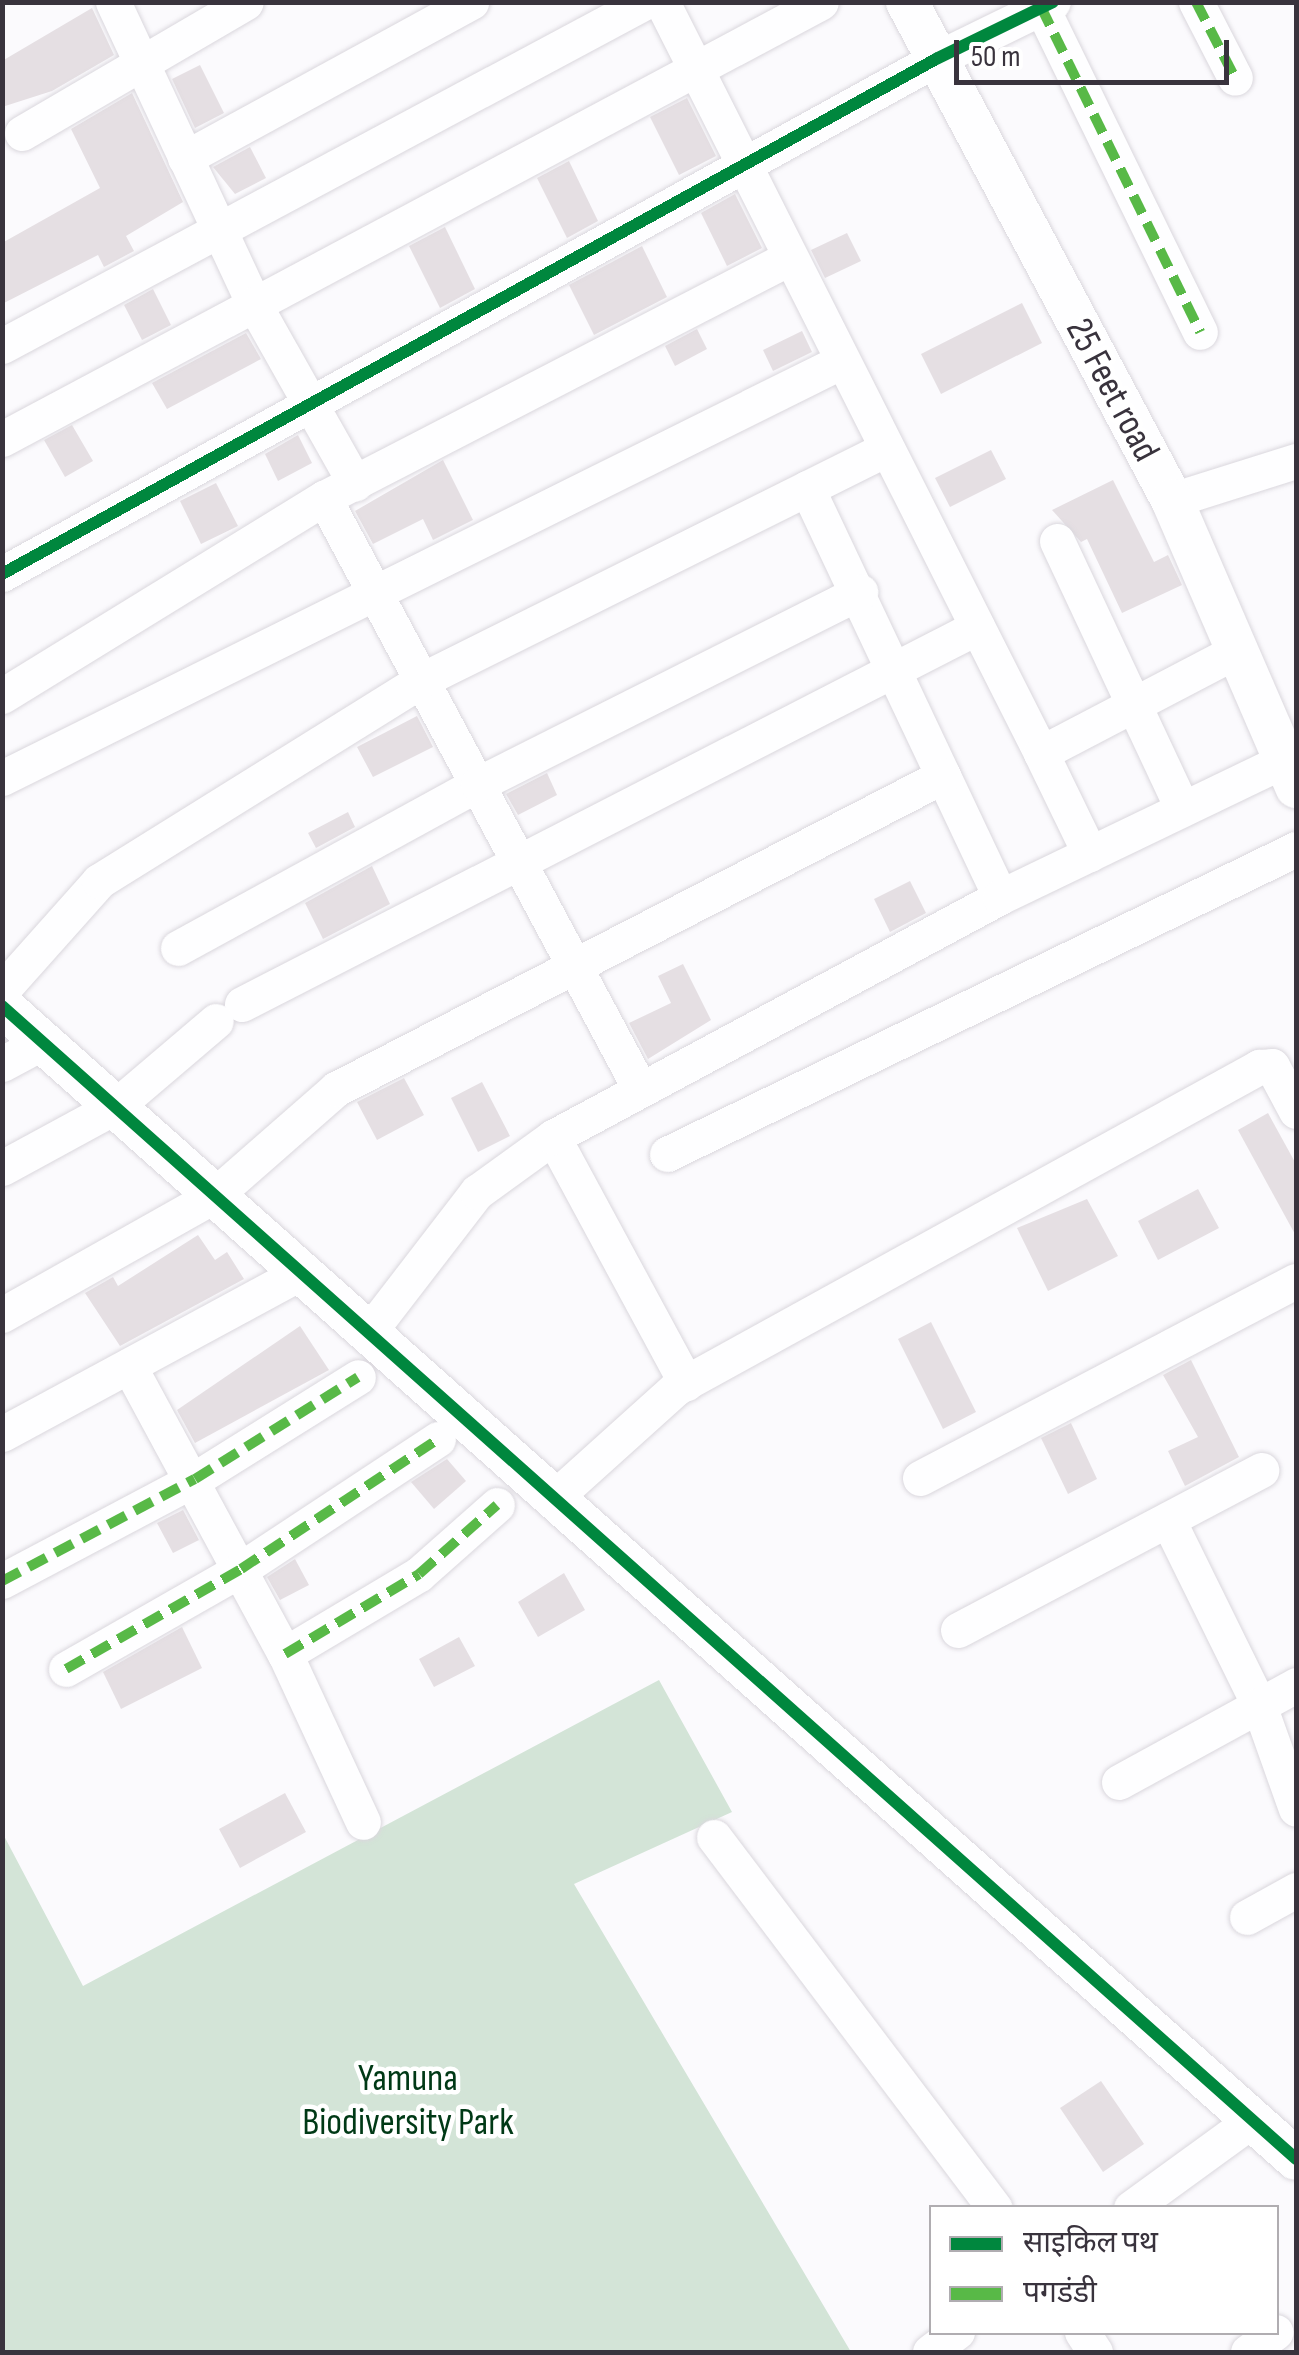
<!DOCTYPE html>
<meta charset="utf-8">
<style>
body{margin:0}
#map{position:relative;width:1299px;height:2355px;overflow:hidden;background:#fbfafd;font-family:"Sofia Sans Condensed","Noto Sans Devanagari",sans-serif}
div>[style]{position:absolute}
.green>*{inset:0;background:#d3e4d7}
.building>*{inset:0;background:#e5dfe3}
.roads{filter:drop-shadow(0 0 2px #dad7dd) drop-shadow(0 0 2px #dad7dd)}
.minor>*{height:35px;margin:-17.5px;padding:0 17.5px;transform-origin:17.5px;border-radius:17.5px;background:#fefeff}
.tertiary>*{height:42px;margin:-21px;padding:0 21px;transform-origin:21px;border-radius:21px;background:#fefeff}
.quiet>*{height:10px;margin-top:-5px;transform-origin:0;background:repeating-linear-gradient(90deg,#58b947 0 20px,transparent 0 30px)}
.cycleway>*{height:12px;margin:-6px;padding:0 6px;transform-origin:6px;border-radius:6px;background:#00873e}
span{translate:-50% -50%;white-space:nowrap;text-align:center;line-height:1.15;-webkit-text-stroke:9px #fff;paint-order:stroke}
.street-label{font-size:38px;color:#39333d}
.park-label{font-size:38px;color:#003916}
.frame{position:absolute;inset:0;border:5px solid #39333d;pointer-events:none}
.legend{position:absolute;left:929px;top:2205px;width:350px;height:130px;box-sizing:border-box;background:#fff;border:2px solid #b0adb1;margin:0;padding:12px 18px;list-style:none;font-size:30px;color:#39333d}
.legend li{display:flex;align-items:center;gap:20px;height:50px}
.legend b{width:50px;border:2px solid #b0adb1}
.scale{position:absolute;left:954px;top:40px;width:275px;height:45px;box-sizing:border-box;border:5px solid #39333d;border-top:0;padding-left:12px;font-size:30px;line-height:35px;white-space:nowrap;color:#39333d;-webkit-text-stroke:8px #fff;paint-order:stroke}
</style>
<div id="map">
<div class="green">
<i style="clip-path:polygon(659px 1680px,732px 1812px,574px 1884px,851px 2352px,3px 2352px,2px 1832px,83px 1986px)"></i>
</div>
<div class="building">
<i style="clip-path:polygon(92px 8px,114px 55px,52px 91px,2px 107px,2px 61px)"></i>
<i style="clip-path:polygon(200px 65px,224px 113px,195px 128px,172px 79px)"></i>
<i style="clip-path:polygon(132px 93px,183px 202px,126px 236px,134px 251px,104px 267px,98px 255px,2px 304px,2px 243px,100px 188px,71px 129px)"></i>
<i style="clip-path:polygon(687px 98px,716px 156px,679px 175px,650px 117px)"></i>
<i style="clip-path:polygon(250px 147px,266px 178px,235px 194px,213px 167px)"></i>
<i style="clip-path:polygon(569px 161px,598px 221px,567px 238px,537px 178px)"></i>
<i style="clip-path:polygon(735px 194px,762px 248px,727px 266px,701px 213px)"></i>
<i style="clip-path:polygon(445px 227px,475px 289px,440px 308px,409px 246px)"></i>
<i style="clip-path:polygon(847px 233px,861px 261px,825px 278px,811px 250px)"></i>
<i style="clip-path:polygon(642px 246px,667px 297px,594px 335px,569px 285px)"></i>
<i style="clip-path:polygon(153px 289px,171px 325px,142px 340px,124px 305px)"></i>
<i style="clip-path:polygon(1022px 303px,1042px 343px,941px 394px,921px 354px)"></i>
<i style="clip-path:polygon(697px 329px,707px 349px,675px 366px,665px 346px)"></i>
<i style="clip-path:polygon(802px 331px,812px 352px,773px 371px,763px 350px)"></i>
<i style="clip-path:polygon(246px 333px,261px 359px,167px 409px,152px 383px)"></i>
<i style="clip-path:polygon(72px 425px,93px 461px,65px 477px,44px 440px)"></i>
<i style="clip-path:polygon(298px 435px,312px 463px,278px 481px,265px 454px)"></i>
<i style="clip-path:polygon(991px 450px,1006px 479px,950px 507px,935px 478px)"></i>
<i style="clip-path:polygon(443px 460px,473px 520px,433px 540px,423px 519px,373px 544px,355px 511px)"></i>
<i style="clip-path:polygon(1113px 480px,1154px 562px,1168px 555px,1182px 585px,1122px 613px,1087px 539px,1081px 542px,1052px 510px)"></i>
<i style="clip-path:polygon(216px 483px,238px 526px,201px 544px,180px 501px)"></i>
<i style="clip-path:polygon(417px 716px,433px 747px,373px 777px,357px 747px)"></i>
<i style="clip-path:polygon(547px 773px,557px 795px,518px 815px,506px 794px)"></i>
<i style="clip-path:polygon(348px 812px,355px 827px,316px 848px,308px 833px)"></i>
<i style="clip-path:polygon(372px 866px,390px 904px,323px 939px,305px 903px)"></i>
<i style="clip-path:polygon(910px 881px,926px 913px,890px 932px,874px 899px)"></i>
<i style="clip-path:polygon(683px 964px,711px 1020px,648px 1059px,629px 1023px,671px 1003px,658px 976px)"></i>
<i style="clip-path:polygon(404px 1078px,424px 1115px,377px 1140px,357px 1102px)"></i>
<i style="clip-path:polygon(482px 1082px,510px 1136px,478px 1152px,451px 1098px)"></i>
<i style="clip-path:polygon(1268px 1113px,1296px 1164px,1296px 1236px,1238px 1130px)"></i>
<i style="clip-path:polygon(1198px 1189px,1219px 1228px,1158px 1260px,1138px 1221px)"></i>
<i style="clip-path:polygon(1087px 1199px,1118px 1256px,1048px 1291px,1017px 1228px)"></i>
<i style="clip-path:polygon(198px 1235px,215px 1260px,227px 1252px,244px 1279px,120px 1346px,85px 1293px,113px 1277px,118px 1286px)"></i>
<i style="clip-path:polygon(931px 1322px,976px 1412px,943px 1429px,898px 1339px)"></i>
<i style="clip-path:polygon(300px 1326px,329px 1370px,195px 1443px,177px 1410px)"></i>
<i style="clip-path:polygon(1191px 1360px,1239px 1457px,1185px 1486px,1168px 1451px,1198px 1437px,1163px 1375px)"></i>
<i style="clip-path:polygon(1071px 1423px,1097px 1479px,1068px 1494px,1041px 1438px)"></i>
<i style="clip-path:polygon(447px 1459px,466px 1481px,434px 1509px,411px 1482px)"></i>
<i style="clip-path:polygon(183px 1510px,199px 1540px,173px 1553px,157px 1523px)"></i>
<i style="clip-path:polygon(295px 1559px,309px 1585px,280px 1600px,267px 1577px)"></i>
<i style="clip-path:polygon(564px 1573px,585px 1610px,538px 1637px,518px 1602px)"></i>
<i style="clip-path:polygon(182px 1627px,202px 1668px,121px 1709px,103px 1672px)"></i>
<i style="clip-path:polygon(459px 1637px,475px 1666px,434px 1687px,419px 1659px)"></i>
<i style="clip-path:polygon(285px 1793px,306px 1832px,240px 1868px,219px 1829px)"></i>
<i style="clip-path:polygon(1101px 2081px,1144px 2144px,1103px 2172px,1060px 2108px)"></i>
</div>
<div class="roads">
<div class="minor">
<i style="left:113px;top:2px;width:333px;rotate:65deg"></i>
<i style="left:254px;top:304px;width:206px;rotate:60.6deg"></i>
<i style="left:662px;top:2px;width:841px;rotate:63.22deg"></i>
<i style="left:1039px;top:2px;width:367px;rotate:64deg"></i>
<i style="left:1196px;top:2px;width:85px;rotate:62.8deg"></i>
<i style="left:22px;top:133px;width:259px;rotate:-30.3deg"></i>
<i style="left:185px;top:158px;width:326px;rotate:-28.6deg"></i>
<i style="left:2px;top:346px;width:729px;rotate:-28.15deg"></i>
<i style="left:2px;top:439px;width:928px;rotate:-28.08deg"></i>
<i style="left:807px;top:488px;width:452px;rotate:64.7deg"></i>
<i style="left:324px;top:498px;width:666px;rotate:61.86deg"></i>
<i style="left:1172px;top:500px;width:130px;rotate:-17.5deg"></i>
<i style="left:1057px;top:541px;width:295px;rotate:64.9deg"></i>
<i style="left:2px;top:574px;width:1067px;rotate:-28.87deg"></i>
<i style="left:936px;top:59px;width:130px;rotate:-26deg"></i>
<i style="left:2px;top:696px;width:378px;rotate:-31.6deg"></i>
<i style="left:324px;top:498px;width:523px;rotate:-27.3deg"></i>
<i style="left:2px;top:778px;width:936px;rotate:-26.4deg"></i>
<i style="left:1090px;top:854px;width:112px;rotate:-115.9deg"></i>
<i style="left:1041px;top:753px;width:218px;rotate:-27.6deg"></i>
<i style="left:178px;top:948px;width:342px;rotate:-28.7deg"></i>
<i style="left:478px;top:784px;width:428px;rotate:-26.7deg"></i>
<i style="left:2px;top:990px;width:146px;rotate:-48.3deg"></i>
<i style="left:99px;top:881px;width:380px;rotate:-31.9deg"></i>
<i style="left:422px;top:680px;width:516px;rotate:-26.47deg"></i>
<i style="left:242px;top:1004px;width:826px;rotate:-27.15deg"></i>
<i style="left:2px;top:1064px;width:47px;rotate:-28.2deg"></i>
<i style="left:553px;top:1137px;width:280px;rotate:61.6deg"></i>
<i style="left:667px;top:1154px;width:699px;rotate:-25.87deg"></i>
<i style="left:2px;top:1168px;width:130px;rotate:-28.5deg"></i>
<i style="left:116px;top:1106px;width:131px;rotate:-40.4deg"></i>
<i style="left:2px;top:1315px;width:244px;rotate:-29.4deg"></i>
<i style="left:215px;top:1195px;width:161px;rotate:-41.2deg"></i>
<i style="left:336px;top:1089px;width:683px;rotate:-27.28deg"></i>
<i style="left:369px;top:1332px;width:177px;rotate:-52.4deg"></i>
<i style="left:477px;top:1192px;width:94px;rotate:-35.9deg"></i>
<i style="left:553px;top:1137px;width:507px;rotate:-28.23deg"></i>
<i style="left:1000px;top:897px;width:314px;rotate:-25.7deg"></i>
<i style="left:129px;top:1366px;width:328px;rotate:61.6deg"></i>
<i style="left:285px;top:1654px;width:185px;rotate:65.1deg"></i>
<i style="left:2px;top:1434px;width:341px;rotate:-28.4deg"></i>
<i style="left:920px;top:1478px;width:424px;rotate:-27.7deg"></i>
<i style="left:554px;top:1498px;width:164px;rotate:-42deg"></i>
<i style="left:676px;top:1388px;width:666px;rotate:-28.84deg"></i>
<i style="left:1259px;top:1067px;width:13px;rotate:-4deg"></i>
<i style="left:1272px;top:1066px;width:51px;rotate:61.9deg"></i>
<i style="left:1168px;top:1520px;width:206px;rotate:63.8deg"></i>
<i style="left:1259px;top:1705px;width:110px;rotate:70.4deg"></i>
<i style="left:2px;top:1581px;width:218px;rotate:-27.9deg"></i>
<i style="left:195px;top:1479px;width:192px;rotate:-32deg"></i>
<i style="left:958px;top:1630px;width:343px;rotate:-27.8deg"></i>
<i style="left:285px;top:1654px;width:156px;rotate:-30.8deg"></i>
<i style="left:419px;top:1574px;width:104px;rotate:-41.5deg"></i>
<i style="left:66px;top:1669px;width:202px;rotate:-29.7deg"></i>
<i style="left:241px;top:1569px;width:236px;rotate:-33.4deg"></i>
<i style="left:1119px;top:1782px;width:202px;rotate:-28.7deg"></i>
<i style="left:714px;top:1837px;width:465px;rotate:52.9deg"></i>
<i style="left:1247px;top:1917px;width:56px;rotate:-28.9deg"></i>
<i style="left:1131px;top:2208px;width:150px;rotate:-36deg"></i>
<i style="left:1082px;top:2332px;width:24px;rotate:57deg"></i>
<i style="left:930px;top:2352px;width:34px;rotate:-37deg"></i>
<i style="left:1248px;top:2352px;width:34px;rotate:-36deg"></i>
</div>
<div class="tertiary">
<i style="left:907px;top:2px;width:564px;rotate:61.98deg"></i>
<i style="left:1172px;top:500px;width:313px;rotate:66.6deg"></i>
<i style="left:2px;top:1006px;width:1733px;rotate:41.7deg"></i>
</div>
</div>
<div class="quiet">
<i style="left:1196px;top:2px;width:85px;rotate:62.8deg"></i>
<i style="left:1041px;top:7px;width:362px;rotate:63.9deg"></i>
<i style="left:2px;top:1581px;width:218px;rotate:-27.9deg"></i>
<i style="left:195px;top:1479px;width:192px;rotate:-32deg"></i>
<i style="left:285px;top:1654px;width:156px;rotate:-30.8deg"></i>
<i style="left:419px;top:1574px;width:104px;rotate:-41.5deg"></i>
<i style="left:66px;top:1669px;width:202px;rotate:-29.7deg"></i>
<i style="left:241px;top:1569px;width:236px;rotate:-33.4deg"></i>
</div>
<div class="cycleway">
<i style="left:2px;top:574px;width:1067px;rotate:-28.87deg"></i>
<i style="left:936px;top:59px;width:130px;rotate:-26deg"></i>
<i style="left:2px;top:1006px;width:1733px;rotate:41.7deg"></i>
</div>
<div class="street-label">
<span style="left:1112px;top:390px;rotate:62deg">25 Feet road</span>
</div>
<div class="park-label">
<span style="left:408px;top:2101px">Yamuna<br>Biodiversity Park</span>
</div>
<div class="frame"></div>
<ul class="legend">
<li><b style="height:12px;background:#00873e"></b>साइकिल पथ</li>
<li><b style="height:12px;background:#58b947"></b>पगडंडी</li>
</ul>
<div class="scale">50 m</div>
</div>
